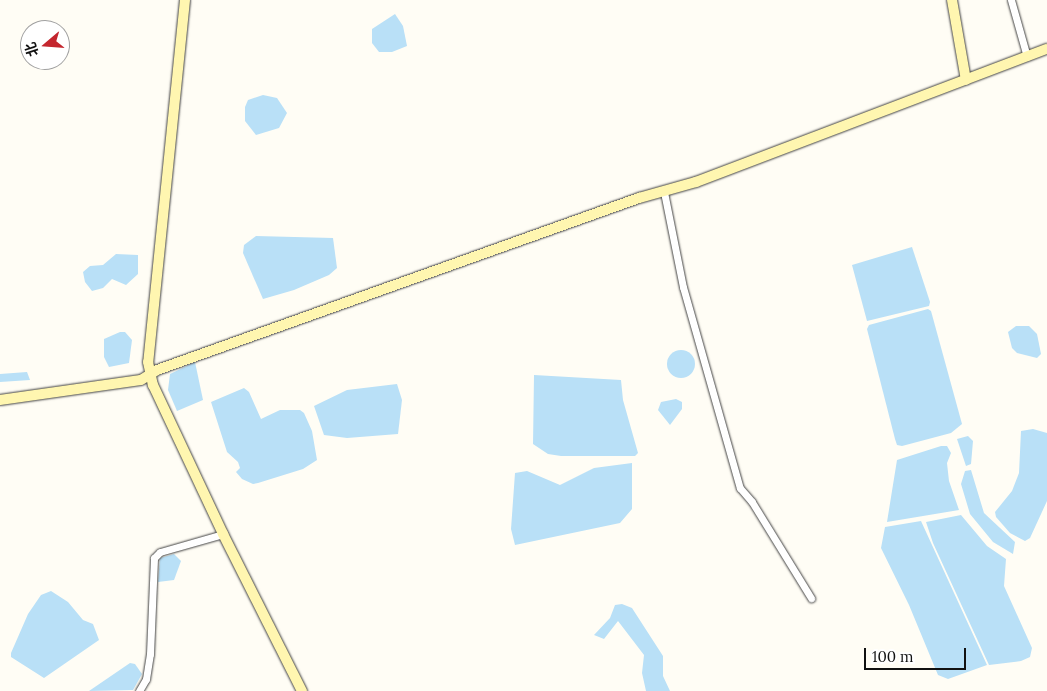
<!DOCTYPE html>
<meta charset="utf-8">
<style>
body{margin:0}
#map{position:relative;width:1047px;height:691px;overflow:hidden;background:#fffdf5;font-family:Lora,"Noto Sans SC",serif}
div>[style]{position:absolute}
.water>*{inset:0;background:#b9e0f7}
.round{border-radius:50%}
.roads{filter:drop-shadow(0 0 1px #444) drop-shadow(0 0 1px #444)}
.street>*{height:7px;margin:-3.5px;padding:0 3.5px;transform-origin:3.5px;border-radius:3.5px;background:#fff}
.secondary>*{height:10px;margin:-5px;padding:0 5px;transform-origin:5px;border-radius:5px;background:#fff6b0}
span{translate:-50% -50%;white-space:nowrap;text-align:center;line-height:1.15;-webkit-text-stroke:5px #fff;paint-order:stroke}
.north{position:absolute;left:20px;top:20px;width:50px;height:50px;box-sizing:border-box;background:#fff;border:1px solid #a0a0a0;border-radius:50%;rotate:252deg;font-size:14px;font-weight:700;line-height:20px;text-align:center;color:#111}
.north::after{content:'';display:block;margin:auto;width:18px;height:22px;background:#c4262e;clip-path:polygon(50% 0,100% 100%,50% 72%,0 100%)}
.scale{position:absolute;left:864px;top:648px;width:102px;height:22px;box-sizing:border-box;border:2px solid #111;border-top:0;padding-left:6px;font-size:15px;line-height:18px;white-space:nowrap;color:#111;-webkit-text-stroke:4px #fff;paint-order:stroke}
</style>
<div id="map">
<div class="water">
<i style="clip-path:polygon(395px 14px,403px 26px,407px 46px,392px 52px,379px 52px,372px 43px,372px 29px)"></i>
<i style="clip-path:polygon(263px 95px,277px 98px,287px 113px,279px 128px,256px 135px,245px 121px,245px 107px,248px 100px)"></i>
<i style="clip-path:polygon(256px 236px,333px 238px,337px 268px,329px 275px,294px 290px,263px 299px,243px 253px,244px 245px)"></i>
<i style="clip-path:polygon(912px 247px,930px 302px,929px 306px,867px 321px,852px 265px)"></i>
<i style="clip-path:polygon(116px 254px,138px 255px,138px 274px,126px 285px,112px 279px,103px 288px,92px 291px,85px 282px,83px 272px,90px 266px,103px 265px)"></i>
<i style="clip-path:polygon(928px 309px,931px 311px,962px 424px,951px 433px,902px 446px,897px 445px,895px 439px,867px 329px,869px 325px)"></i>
<i style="clip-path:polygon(1016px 326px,1029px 326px,1037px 334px,1041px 354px,1037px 358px,1017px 353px,1012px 348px,1008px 332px)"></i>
<i style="clip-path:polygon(120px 332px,125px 332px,132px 340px,129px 363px,109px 367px,104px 357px,104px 339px)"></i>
<i class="round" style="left:667px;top:350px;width:28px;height:28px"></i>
<i style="clip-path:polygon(195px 362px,203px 400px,177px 411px,168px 390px,170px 374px)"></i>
<i style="clip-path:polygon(27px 372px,30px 380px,0 382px,0 374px)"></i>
<i style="clip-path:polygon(534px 375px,621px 380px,623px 400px,638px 453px,635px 456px,561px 456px,548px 454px,533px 444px)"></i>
<i style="clip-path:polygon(397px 384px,402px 400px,398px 434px,347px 438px,324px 435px,314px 406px,347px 390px)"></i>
<i style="clip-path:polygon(244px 388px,249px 392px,261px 419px,280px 410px,300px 410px,304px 413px,312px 431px,317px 460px,303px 469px,258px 483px,253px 484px,242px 479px,236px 472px,240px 468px,238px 462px,227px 452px,211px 402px)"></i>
<i style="clip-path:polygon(676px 399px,682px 402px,682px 409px,670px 425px,658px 410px,661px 402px)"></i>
<i style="clip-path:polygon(1033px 429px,1047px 433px,1047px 501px,1030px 538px,1025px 541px,1010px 533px,996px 517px,995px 512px,1012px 491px,1019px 473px,1021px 431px)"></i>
<i style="clip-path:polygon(968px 436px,973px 441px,971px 464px,966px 466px,957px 439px)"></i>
<i style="clip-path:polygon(941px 446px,947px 446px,951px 453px,947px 463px,949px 481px,959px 510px,887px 522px,897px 460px)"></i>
<i style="clip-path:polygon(632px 463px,632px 509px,620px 523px,515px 545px,511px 529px,515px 473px,527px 471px,560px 485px,594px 468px)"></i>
<i style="clip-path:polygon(971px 470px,984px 513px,1015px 542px,1013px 554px,993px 542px,970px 514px,961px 484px,965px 471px)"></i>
<i style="clip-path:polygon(961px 515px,987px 546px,1006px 559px,1004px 586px,1032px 648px,1030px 657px,1021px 661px,989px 665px,933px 543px,926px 522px)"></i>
<i style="clip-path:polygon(921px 521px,987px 665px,948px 679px,938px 675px,909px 605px,881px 548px,885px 527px)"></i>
<i style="clip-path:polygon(174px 554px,181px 561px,174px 580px,158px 582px,160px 558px)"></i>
<i style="clip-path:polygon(51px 591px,68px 602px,83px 620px,93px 624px,99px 640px,44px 678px,11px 657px,11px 653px,28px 614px,41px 595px)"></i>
<i style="clip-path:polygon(622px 604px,632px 608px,663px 656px,663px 676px,670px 691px,646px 691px,642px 673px,644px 655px,618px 621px,604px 639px,594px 635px,610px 618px,615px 605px)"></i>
<i style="clip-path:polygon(130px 663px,135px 664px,142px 674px,133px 690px,89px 691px)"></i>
</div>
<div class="roads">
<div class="street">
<i style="left:1011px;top:0;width:59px;rotate:74.3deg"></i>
<i style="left:664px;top:192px;width:97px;rotate:78.7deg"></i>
<i style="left:683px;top:287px;width:209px;rotate:74.2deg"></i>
<i style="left:740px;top:488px;width:18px;rotate:49deg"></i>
<i style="left:752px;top:502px;width:113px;rotate:58.4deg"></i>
<i style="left:139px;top:691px;width:14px;rotate:-60deg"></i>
<i style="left:146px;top:679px;width:25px;rotate:-81deg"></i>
<i style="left:150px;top:654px;width:96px;rotate:-87.6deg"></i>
<i style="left:154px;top:558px;width:8px;rotate:-45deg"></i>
<i style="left:160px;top:552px;width:66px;rotate:-15.9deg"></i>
</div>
<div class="secondary">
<i style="left:185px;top:0;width:364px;rotate:95.8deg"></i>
<i style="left:148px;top:362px;width:24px;rotate:78deg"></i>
<i style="left:153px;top:385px;width:165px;rotate:64.8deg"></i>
<i style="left:223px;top:534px;width:176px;rotate:63.3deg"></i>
<i style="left:952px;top:0;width:81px;rotate:80.1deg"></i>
<i style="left:0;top:400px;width:142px;rotate:-8.1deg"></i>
<i style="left:141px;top:380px;width:19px;rotate:-32deg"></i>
<i style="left:157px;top:370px;width:512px;rotate:-19.64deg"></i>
<i style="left:639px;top:198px;width:59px;rotate:-15.7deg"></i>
<i style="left:696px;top:182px;width:375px;rotate:-20.8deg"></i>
</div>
</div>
<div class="north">北</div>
<div class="scale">100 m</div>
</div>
